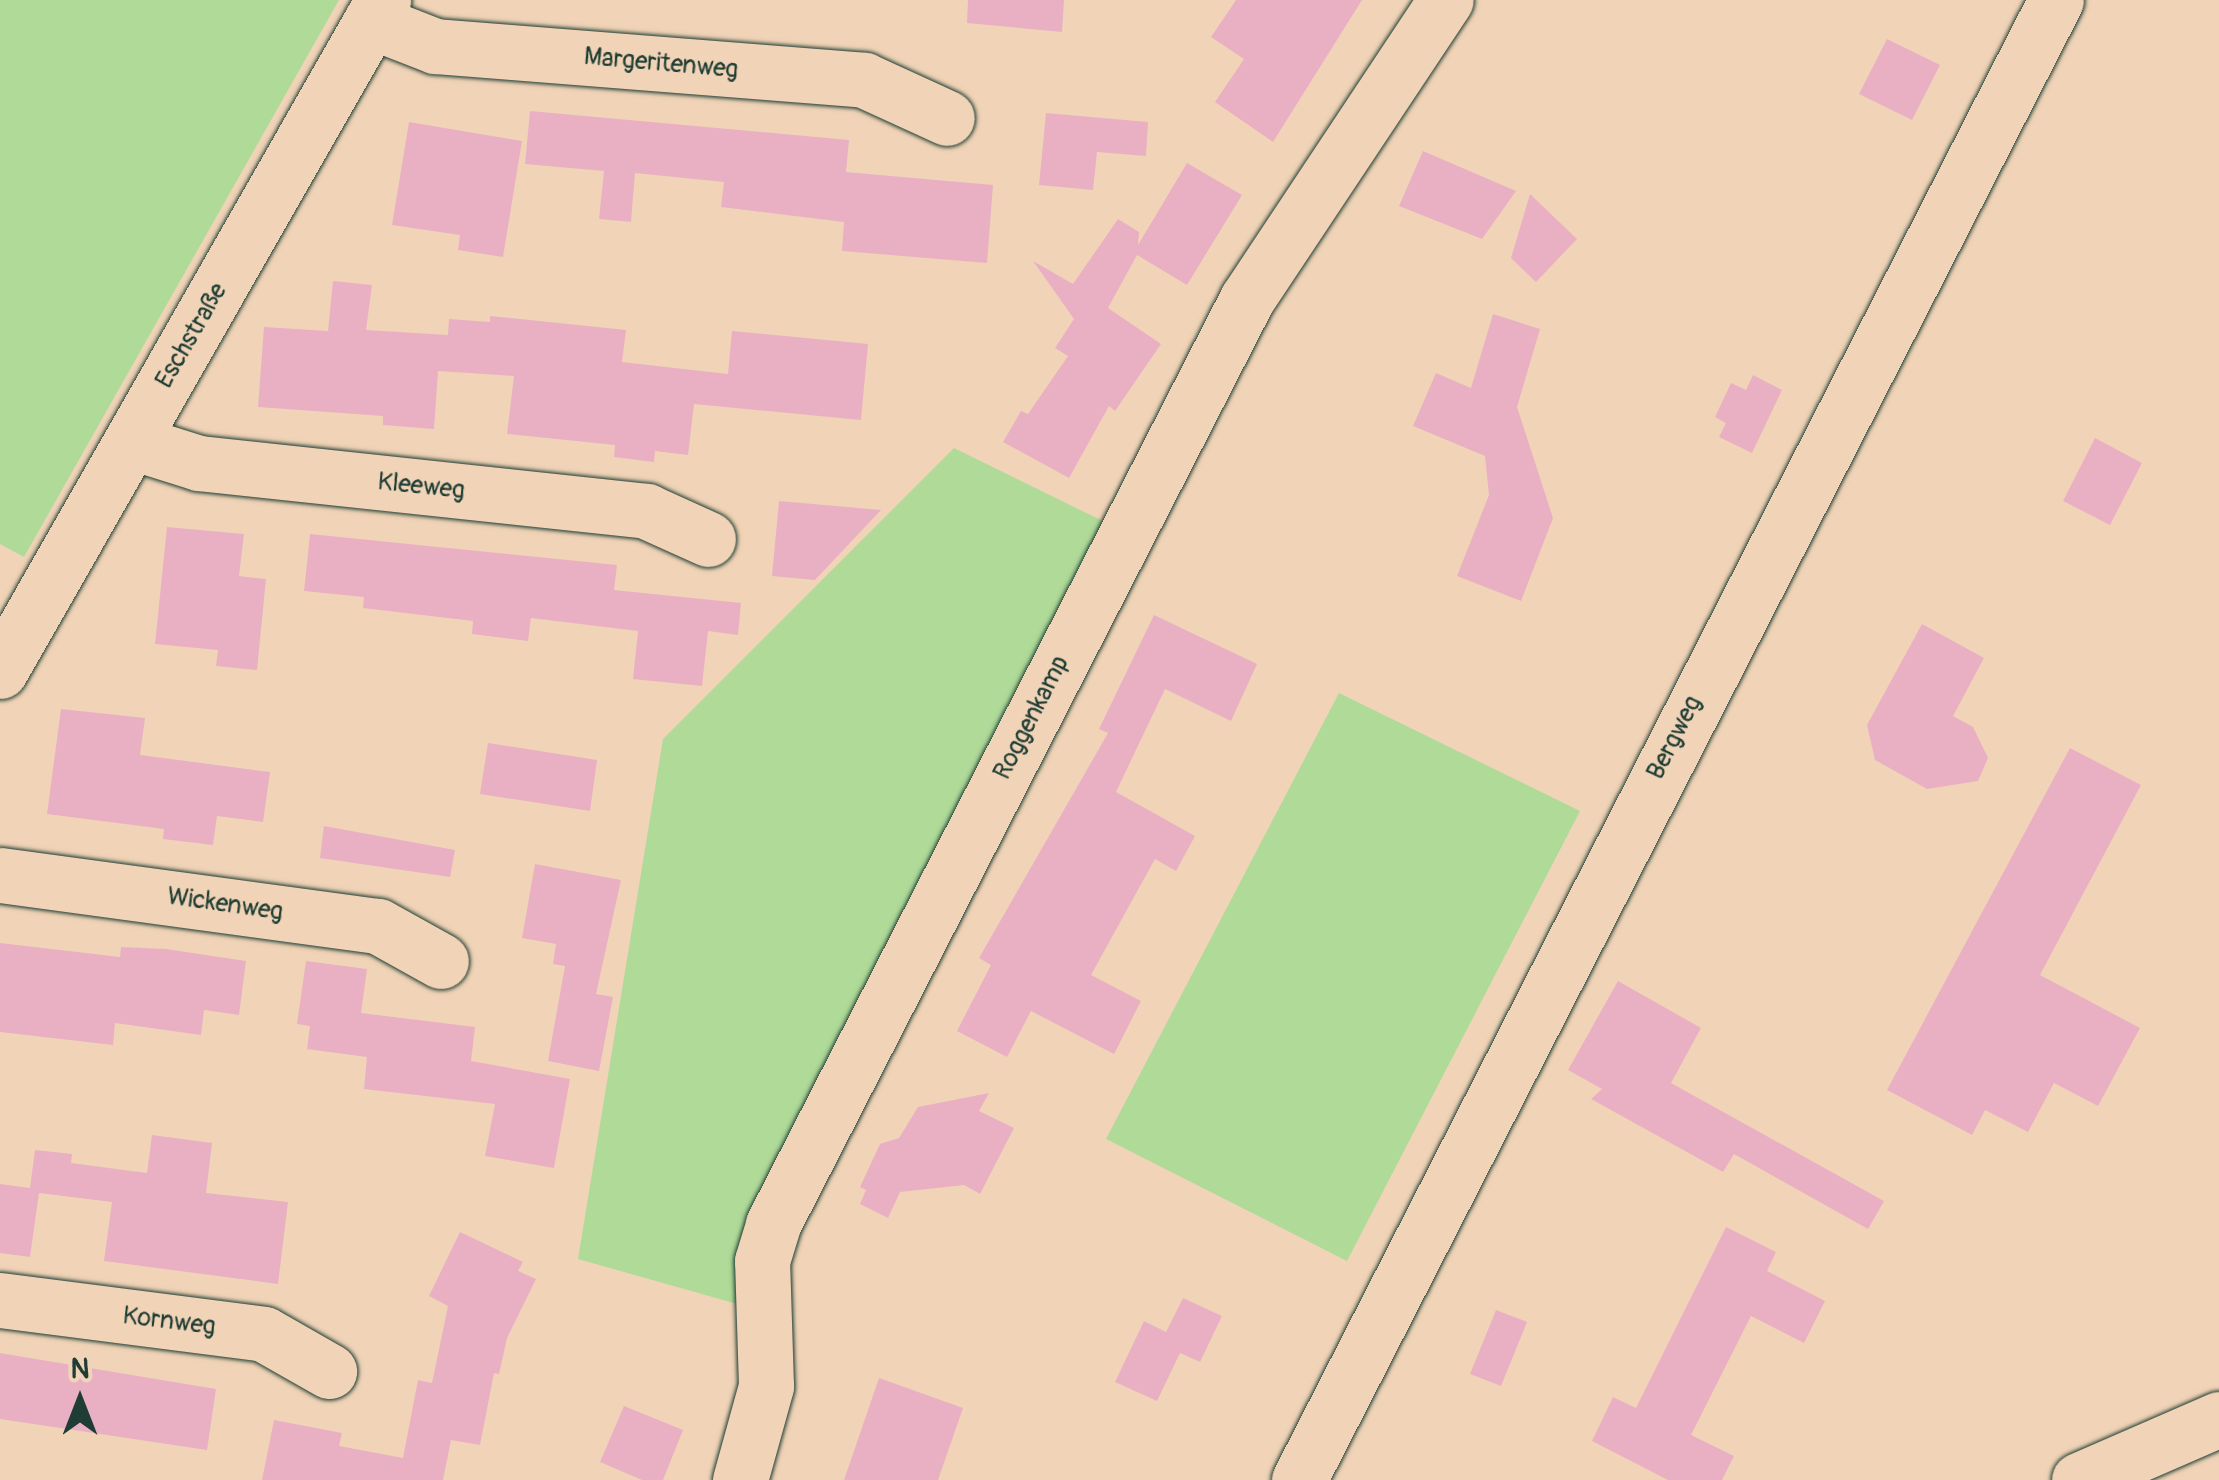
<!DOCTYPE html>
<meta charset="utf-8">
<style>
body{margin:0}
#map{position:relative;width:2219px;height:1480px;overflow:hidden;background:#f1d4b7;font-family:Pangolin,sans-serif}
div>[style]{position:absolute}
.green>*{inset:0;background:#afda98}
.building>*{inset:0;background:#e9b0c4}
.roads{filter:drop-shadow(0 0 2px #1f3d34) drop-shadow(0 0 2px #1f3d34)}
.minor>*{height:55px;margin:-27.5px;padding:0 27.5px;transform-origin:27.5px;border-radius:27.5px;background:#f1d4b7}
.major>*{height:55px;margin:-27.5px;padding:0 27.5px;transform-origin:27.5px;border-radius:27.5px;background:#f1d4b7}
span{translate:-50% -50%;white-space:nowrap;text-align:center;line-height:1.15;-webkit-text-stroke:10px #f1d4b7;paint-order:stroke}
.street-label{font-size:25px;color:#1f3d34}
.north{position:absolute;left:30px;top:1350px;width:100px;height:100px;-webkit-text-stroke:8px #f1d4b7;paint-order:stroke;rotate:0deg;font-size:28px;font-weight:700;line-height:40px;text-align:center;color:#1f3d34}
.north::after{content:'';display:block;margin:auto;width:35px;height:45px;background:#1f3d34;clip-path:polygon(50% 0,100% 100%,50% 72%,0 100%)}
</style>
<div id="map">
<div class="green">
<i style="clip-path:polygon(0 0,339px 0,24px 557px,0 544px)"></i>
<i style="clip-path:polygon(954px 448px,1127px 533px,762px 1311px,578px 1259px,663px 739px)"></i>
<i style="clip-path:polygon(1339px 693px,1580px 811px,1347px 1261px,1106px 1139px)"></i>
</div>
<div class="building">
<i style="clip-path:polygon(968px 0,1064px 0,1062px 32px,967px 23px)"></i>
<i style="clip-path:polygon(1236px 0,1362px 0,1273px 142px,1215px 102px,1244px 59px,1211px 37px)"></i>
<i style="clip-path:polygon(1887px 39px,1940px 65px,1912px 120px,1859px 94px)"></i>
<i style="clip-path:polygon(530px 111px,849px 140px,846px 172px,993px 185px,987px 263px,842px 251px,844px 222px,721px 207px,724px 182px,635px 173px,631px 222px,599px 219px,604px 171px,525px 164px)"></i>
<i style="clip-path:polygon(1046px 113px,1148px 122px,1146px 156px,1097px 152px,1093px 190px,1039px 185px)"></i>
<i style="clip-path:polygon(409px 122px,522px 141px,503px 257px,458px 250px,460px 235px,392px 225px)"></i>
<i style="clip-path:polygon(1423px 151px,1516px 191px,1482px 239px,1399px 206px)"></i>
<i style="clip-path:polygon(1187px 163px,1242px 195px,1187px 285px,1137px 255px,1108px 308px,1161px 344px,1115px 411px,1109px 406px,1069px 478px,1003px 442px,1021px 411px,1028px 414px,1068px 356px,1055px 348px,1074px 319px,1033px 261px,1073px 284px,1118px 219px,1139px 232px,1138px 245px)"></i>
<i style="clip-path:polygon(1530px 194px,1577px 239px,1536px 282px,1511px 258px)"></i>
<i style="clip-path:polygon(333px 281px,372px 285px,366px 330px,448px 335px,449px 319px,490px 322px,490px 316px,626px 330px,622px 362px,728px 374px,732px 331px,868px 344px,861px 420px,694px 404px,688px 455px,655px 451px,654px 462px,614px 457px,615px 445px,507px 434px,514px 376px,438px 371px,434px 429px,383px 425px,383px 416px,258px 407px,264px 327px,328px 331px)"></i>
<i style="clip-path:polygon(1493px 314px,1540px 329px,1517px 407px,1553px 518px,1521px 601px,1457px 576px,1489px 495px,1485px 456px,1413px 426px,1436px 373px,1471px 388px)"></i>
<i style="clip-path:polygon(1753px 375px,1782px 390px,1752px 453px,1719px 437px,1726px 423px,1715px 417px,1731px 383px,1746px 390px)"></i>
<i style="clip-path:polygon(2095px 438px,2142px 463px,2110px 525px,2063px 501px)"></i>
<i style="clip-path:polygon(779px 501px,881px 510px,815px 580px,772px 576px)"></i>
<i style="clip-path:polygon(167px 527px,244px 534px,239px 576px,266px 579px,257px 670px,216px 666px,218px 650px,155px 644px)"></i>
<i style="clip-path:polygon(310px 534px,617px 565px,614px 590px,741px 603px,738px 635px,708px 631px,702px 686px,633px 679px,638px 631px,531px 618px,528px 641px,472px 634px,473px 621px,363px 608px,364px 597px,304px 591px)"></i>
<i style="clip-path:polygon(1154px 615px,1257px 664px,1231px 721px,1165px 689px,1116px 792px,1195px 836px,1176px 871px,1155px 859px,1091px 975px,1141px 1001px,1114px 1054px,1031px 1011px,1007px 1057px,957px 1031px,991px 965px,979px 958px,1108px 733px,1099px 729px)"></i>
<i style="clip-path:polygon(1922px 624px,1984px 658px,1953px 716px,1973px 727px,1988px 758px,1978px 781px,1927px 789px,1875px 760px,1867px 725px)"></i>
<i style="clip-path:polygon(61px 709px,145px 718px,140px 755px,270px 772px,263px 822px,217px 816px,213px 845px,163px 839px,164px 829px,47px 814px)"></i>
<i style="clip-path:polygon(488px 743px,597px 760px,590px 811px,480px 794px)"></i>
<i style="clip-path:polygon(2070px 748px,2141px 785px,2040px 975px,2140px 1028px,2098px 1106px,2054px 1083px,2028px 1132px,1985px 1110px,1972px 1135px,1887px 1090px)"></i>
<i style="clip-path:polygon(324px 826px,455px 850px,450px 877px,320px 858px)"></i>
<i style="clip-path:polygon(535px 864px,621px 880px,596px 994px,613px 997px,599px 1071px,548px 1061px,565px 966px,553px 964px,556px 944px,522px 938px)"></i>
<i style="clip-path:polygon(0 943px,120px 957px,121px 947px,166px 949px,246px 961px,239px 1015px,204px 1010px,201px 1035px,115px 1023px,113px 1045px,0 1032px)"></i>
<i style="clip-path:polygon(306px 961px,367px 969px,361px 1013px,475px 1027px,471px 1061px,570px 1079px,554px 1168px,485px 1156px,495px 1104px,364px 1089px,367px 1057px,307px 1049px,310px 1026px,297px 1024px)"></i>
<i style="clip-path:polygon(1618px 981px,1701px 1028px,1671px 1083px,1884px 1201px,1868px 1229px,1734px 1154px,1723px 1172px,1591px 1099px,1602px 1089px,1568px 1070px)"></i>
<i style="clip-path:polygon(989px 1093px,979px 1111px,1014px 1128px,980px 1194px,964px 1185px,900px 1192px,888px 1218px,860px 1204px,866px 1190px,860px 1187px,880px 1144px,899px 1138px,918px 1107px)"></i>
<i style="clip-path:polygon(152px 1135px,212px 1143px,206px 1193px,288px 1202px,278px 1284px,104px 1261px,112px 1202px,39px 1193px,30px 1257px,0 1253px,0 1184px,30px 1188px,35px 1150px,72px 1154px,71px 1163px,147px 1173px)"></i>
<i style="clip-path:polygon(1726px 1227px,1776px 1252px,1767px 1271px,1825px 1301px,1804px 1343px,1751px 1316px,1691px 1435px,1734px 1456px,1722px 1480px,1668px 1480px,1592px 1441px,1613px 1397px,1636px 1408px)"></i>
<i style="clip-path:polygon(460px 1232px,523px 1262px,518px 1271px,536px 1279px,507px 1338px,499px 1374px,494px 1373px,480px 1445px,451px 1440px,443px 1480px,262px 1480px,274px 1420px,342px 1433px,339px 1446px,403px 1458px,418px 1380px,432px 1383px,448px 1306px,429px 1296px)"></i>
<i style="clip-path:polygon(1183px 1298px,1222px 1316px,1200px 1362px,1180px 1353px,1157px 1401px,1115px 1382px,1144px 1321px,1166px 1332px)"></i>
<i style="clip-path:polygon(1496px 1310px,1527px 1322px,1501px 1386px,1470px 1374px)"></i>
<i style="clip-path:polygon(0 1353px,216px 1389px,207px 1450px,0 1419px)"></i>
<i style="clip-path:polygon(879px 1378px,963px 1408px,938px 1480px,844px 1480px)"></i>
<i style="clip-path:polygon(624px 1406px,683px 1430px,663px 1480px,642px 1480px,600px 1462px)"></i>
</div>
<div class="roads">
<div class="minor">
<i style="left:371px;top:21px;width:69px;rotate:21.3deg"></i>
<i style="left:435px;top:46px;width:430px;rotate:4.5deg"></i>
<i style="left:864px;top:80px;width:91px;rotate:24.6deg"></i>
<i style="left:132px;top:442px;width:70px;rotate:17.4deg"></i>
<i style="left:199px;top:463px;width:450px;rotate:6.1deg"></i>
<i style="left:646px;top:511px;width:68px;rotate:24.3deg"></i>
<i style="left:0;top:671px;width:773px;rotate:-60.28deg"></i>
<i style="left:0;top:875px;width:381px;rotate:7.7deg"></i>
<i style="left:378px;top:926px;width:72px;rotate:29.1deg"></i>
<i style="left:0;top:1300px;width:266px;rotate:7.3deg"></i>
<i style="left:264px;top:1334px;width:75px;rotate:29.6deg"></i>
<i style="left:740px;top:1480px;width:98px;rotate:-74.5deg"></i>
<i style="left:766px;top:1386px;width:125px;rotate:-91.8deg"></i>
<i style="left:762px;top:1261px;width:39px;rotate:-73deg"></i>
<i style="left:773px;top:1224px;width:1039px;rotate:-62.87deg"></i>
<i style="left:1247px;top:299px;width:359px;rotate:-56.4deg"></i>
<i style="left:2079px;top:1480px;width:153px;rotate:-23.5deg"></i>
</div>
<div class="major">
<i style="left:1299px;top:1480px;width:1662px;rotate:-62.91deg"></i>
</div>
</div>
<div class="street-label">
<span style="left:661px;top:64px;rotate:5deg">Margeritenweg</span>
<span style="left:192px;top:336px;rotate:-60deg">Eschstraße</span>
<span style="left:421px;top:487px;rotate:6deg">Kleeweg</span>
<span style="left:1032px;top:718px;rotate:-63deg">Roggenkamp</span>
<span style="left:1675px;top:738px;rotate:-63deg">Bergweg</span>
<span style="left:225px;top:905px;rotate:8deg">Wickenweg</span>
<span style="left:169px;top:1322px;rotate:7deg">Kornweg</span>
</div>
<div class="north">N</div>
</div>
